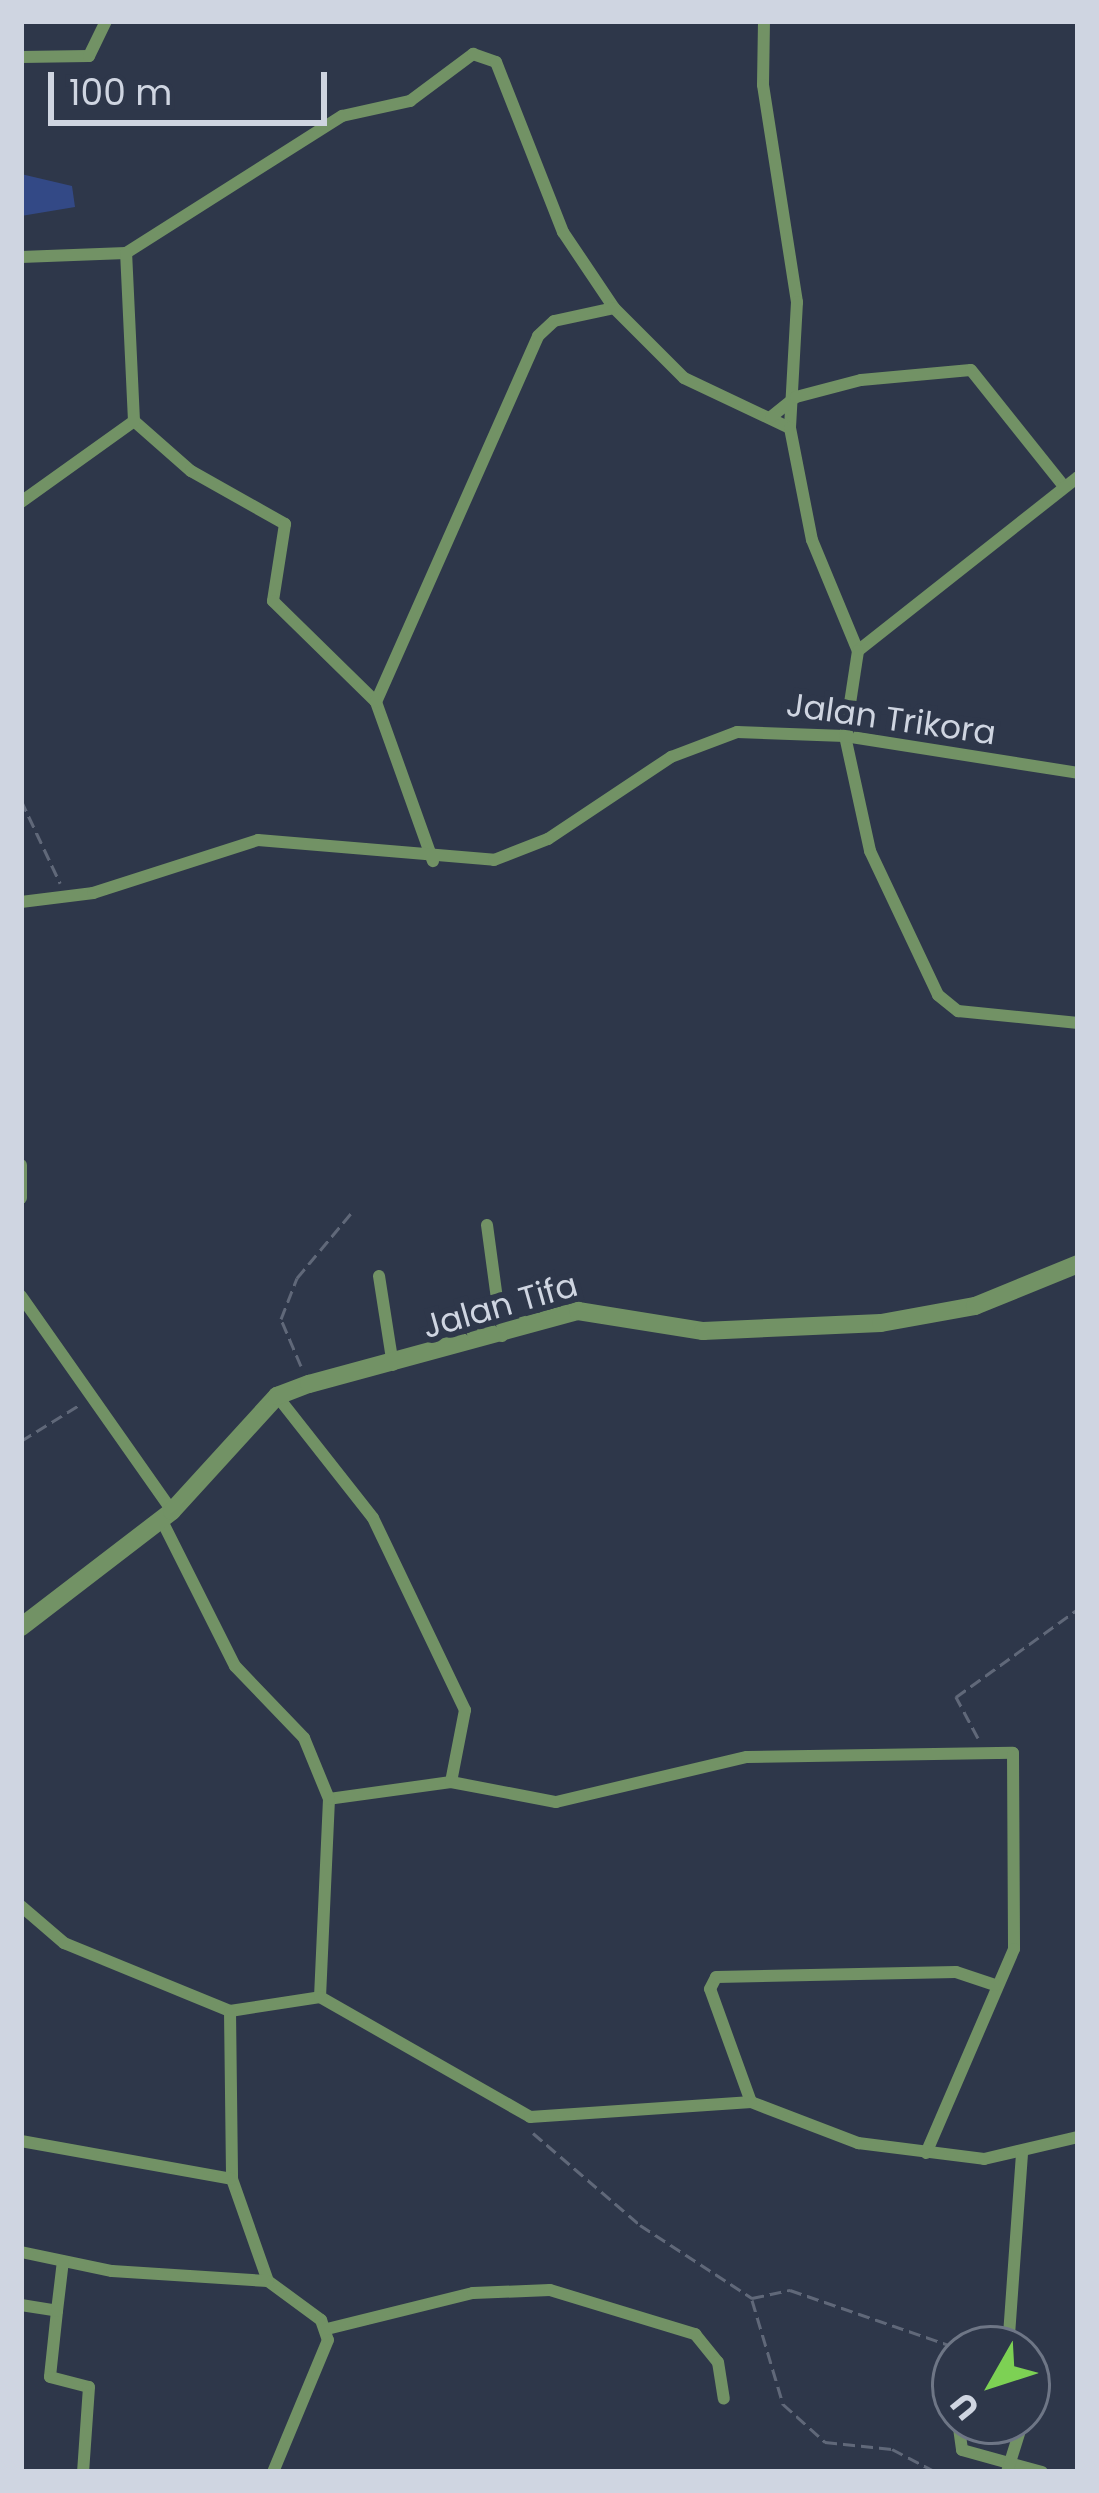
<!DOCTYPE html>
<style>
body{margin:0}
#map{position:relative;width:1099px;height:2493px;overflow:hidden;background:#2e374a;font-family:Poppins,sans-serif}
div>[style]{position:absolute}
.green>*{inset:0;background:#334986}
.path>*{height:3px;margin-top:-1.5px;transform-origin:0;background:repeating-linear-gradient(90deg,#606879 0 12px,transparent 0 18px)}
.minor>*{height:12px;margin:-6px;padding:0 6px;transform-origin:6px;border-radius:6px;background:#729265}
.tertiary>*{height:18px;margin:-9px;padding:0 9px;transform-origin:9px;border-radius:9px;background:#729265}
span{translate:-50% -50%;white-space:nowrap;text-align:center;line-height:1.15;-webkit-text-stroke:12px #2e374a;paint-order:stroke}
.street-label{font-size:33px;color:#cfd5e1}
.frame{position:absolute;inset:0;border:24px solid #cfd5e1;pointer-events:none}
.north{position:absolute;left:931px;top:2325px;width:120px;height:120px;box-sizing:border-box;background:#2e374a;border:3px solid #6e7686;border-radius:50%;rotate:231deg;font-size:33px;font-weight:700;line-height:48px;text-align:center;color:#cfd5e1}
.north::after{content:'';display:block;margin:auto;width:42px;height:54px;background:#7dd154;clip-path:polygon(50% 0,100% 100%,50% 72%,0 100%)}
.scale{position:absolute;left:48px;top:72px;width:279px;height:54px;box-sizing:border-box;border:6px solid #cfd5e1;border-top:0;padding-left:15px;font-size:36px;line-height:42px;white-space:nowrap;color:#cfd5e1;-webkit-text-stroke:9px #2e374a;paint-order:stroke}
</style>
<div id="map">
<div class="green">
<i style="clip-path:polygon(21px 174px,72px 186px,75px 207px,21px 216px)"></i>
</div>
<div class="path">
<i style="left:21px;top:800px;width:92px;rotate:64.8deg"></i>
<i style="left:301px;top:1366px;width:51px;rotate:-113.1deg"></i>
<i style="left:281px;top:1319px;width:44px;rotate:-68.7deg"></i>
<i style="left:297px;top:1278px;width:86px;rotate:-50.2deg"></i>
<i style="left:21px;top:1441px;width:68px;rotate:-31.8deg"></i>
<i style="left:978px;top:1738px;width:47px;rotate:-118.2deg"></i>
<i style="left:956px;top:1697px;width:150px;rotate:-35.8deg"></i>
<i style="left:533px;top:2133px;width:141px;rotate:40.7deg"></i>
<i style="left:640px;top:2225px;width:134px;rotate:33.1deg"></i>
<i style="left:752px;top:2298px;width:39px;rotate:-12deg"></i>
<i style="left:790px;top:2290px;width:180px;rotate:19.1deg"></i>
<i style="left:752px;top:2300px;width:109px;rotate:73.4deg"></i>
<i style="left:783px;top:2404px;width:57px;rotate:42.1deg"></i>
<i style="left:825px;top:2442px;width:67px;rotate:6deg"></i>
<i style="left:892px;top:2449px;width:50px;rotate:27.6deg"></i>
</div>
<div class="minor">
<i style="left:764px;top:21px;width:64px;rotate:90.9deg"></i>
<i style="left:763px;top:85px;width:220px;rotate:81.1deg"></i>
<i style="left:797px;top:302px;width:126px;rotate:93.2deg"></i>
<i style="left:21px;top:57px;width:68px;rotate:-0.8deg"></i>
<i style="left:89px;top:56px;width:39px;rotate:-64deg"></i>
<i style="left:21px;top:257px;width:105px;rotate:-2.2deg"></i>
<i style="left:126px;top:253px;width:256px;rotate:-32.4deg"></i>
<i style="left:342px;top:116px;width:70px;rotate:-12.4deg"></i>
<i style="left:410px;top:101px;width:79px;rotate:-36.7deg"></i>
<i style="left:473px;top:54px;width:24px;rotate:19deg"></i>
<i style="left:496px;top:62px;width:183px;rotate:68.5deg"></i>
<i style="left:563px;top:232px;width:92px;rotate:56.1deg"></i>
<i style="left:614px;top:308px;width:99px;rotate:45deg"></i>
<i style="left:684px;top:378px;width:117px;rotate:25.3deg"></i>
<i style="left:790px;top:428px;width:114px;rotate:78.9deg"></i>
<i style="left:812px;top:540px;width:120px;rotate:67.5deg"></i>
<i style="left:771px;top:417px;width:32px;rotate:-39deg"></i>
<i style="left:796px;top:397px;width:67px;rotate:-14.7deg"></i>
<i style="left:861px;top:380px;width:110px;rotate:-5.2deg"></i>
<i style="left:971px;top:370px;width:146px;rotate:51.4deg"></i>
<i style="left:134px;top:421px;width:76px;rotate:41.3deg"></i>
<i style="left:191px;top:471px;width:108px;rotate:29.4deg"></i>
<i style="left:285px;top:524px;width:78px;rotate:98.9deg"></i>
<i style="left:273px;top:601px;width:144px;rotate:44.4deg"></i>
<i style="left:376px;top:702px;width:169px;rotate:70.3deg"></i>
<i style="left:1078px;top:477px;width:280px;rotate:141.7deg"></i>
<i style="left:858px;top:651px;width:86px;rotate:98.7deg"></i>
<i style="left:845px;top:736px;width:118px;rotate:77.7deg"></i>
<i style="left:870px;top:851px;width:159px;rotate:64.7deg"></i>
<i style="left:938px;top:995px;width:26px;rotate:39deg"></i>
<i style="left:958px;top:1011px;width:121px;rotate:5.7deg"></i>
<i style="left:21px;top:502px;width:139px;rotate:-35.6deg"></i>
<i style="left:134px;top:421px;width:168px;rotate:-92.7deg"></i>
<i style="left:376px;top:702px;width:400px;rotate:-66.1deg"></i>
<i style="left:538px;top:336px;width:22px;rotate:-43deg"></i>
<i style="left:554px;top:321px;width:61px;rotate:-12.2deg"></i>
<i style="left:21px;top:902px;width:73px;rotate:-7.1deg"></i>
<i style="left:93px;top:893px;width:173px;rotate:-17.8deg"></i>
<i style="left:258px;top:840px;width:237px;rotate:4.8deg"></i>
<i style="left:494px;top:860px;width:58px;rotate:-21.3deg"></i>
<i style="left:548px;top:839px;width:148px;rotate:-33.7deg"></i>
<i style="left:671px;top:757px;width:71px;rotate:-20.7deg"></i>
<i style="left:737px;top:732px;width:108px;rotate:2.1deg"></i>
<i style="left:845px;top:736px;width:236px;rotate:9deg"></i>
<i style="left:21px;top:1198px;width:33px;rotate:-90deg"></i>
<i style="left:487px;top:1225px;width:112px;rotate:82.3deg"></i>
<i style="left:379px;top:1276px;width:90px;rotate:81.1deg"></i>
<i style="left:21px;top:1296px;width:263px;rotate:54.9deg"></i>
<i style="left:277px;top:1396px;width:155px;rotate:51.8deg"></i>
<i style="left:373px;top:1518px;width:213px;rotate:64.4deg"></i>
<i style="left:465px;top:1710px;width:73px;rotate:101deg"></i>
<i style="left:451px;top:1782px;width:123px;rotate:172.1deg"></i>
<i style="left:329px;top:1799px;width:198px;rotate:92.6deg"></i>
<i style="left:161px;top:1519px;width:165px;rotate:63.3deg"></i>
<i style="left:235px;top:1666px;width:100px;rotate:46.2deg"></i>
<i style="left:304px;top:1738px;width:66px;rotate:67.7deg"></i>
<i style="left:451px;top:1782px;width:107px;rotate:10.8deg"></i>
<i style="left:556px;top:1802px;width:196px;rotate:-13.3deg"></i>
<i style="left:747px;top:1757px;width:266px;rotate:-0.9deg"></i>
<i style="left:1013px;top:1753px;width:196px;rotate:89.7deg"></i>
<i style="left:1014px;top:1949px;width:222px;rotate:113.3deg"></i>
<i style="left:21px;top:1906px;width:57px;rotate:40.7deg"></i>
<i style="left:64px;top:1943px;width:179px;rotate:22.3deg"></i>
<i style="left:230px;top:2011px;width:91px;rotate:-8.8deg"></i>
<i style="left:320px;top:1997px;width:242px;rotate:29.7deg"></i>
<i style="left:530px;top:2117px;width:222px;rotate:-3.9deg"></i>
<i style="left:751px;top:2102px;width:115px;rotate:21deg"></i>
<i style="left:858px;top:2143px;width:127px;rotate:7.2deg"></i>
<i style="left:984px;top:2159px;width:97px;rotate:-13.2deg"></i>
<i style="left:230px;top:2011px;width:168px;rotate:89.3deg"></i>
<i style="left:232px;top:2179px;width:108px;rotate:70.6deg"></i>
<i style="left:268px;top:2281px;width:66px;rotate:36.3deg"></i>
<i style="left:321px;top:2320px;width:21px;rotate:71deg"></i>
<i style="left:328px;top:2340px;width:143px;rotate:112.6deg"></i>
<i style="left:751px;top:2102px;width:120px;rotate:-109.9deg"></i>
<i style="left:710px;top:1989px;width:13px;rotate:-63deg"></i>
<i style="left:716px;top:1977px;width:240px;rotate:-1.2deg"></i>
<i style="left:956px;top:1972px;width:41px;rotate:18.4deg"></i>
<i style="left:21px;top:2141px;width:214px;rotate:10.2deg"></i>
<i style="left:21px;top:2252px;width:93px;rotate:11.8deg"></i>
<i style="left:112px;top:2271px;width:156px;rotate:3.7deg"></i>
<i style="left:21px;top:2305px;width:36px;rotate:9deg"></i>
<i style="left:57px;top:2311px;width:66px;rotate:96.1deg"></i>
<i style="left:50px;top:2377px;width:40px;rotate:14.4deg"></i>
<i style="left:89px;top:2387px;width:85px;rotate:94deg"></i>
<i style="left:57px;top:2311px;width:50px;rotate:-83.2deg"></i>
<i style="left:327px;top:2329px;width:150px;rotate:-13.9deg"></i>
<i style="left:473px;top:2293px;width:77px;rotate:-2.2deg"></i>
<i style="left:550px;top:2290px;width:152px;rotate:16.9deg"></i>
<i style="left:695px;top:2334px;width:36px;rotate:51deg"></i>
<i style="left:718px;top:2362px;width:37px;rotate:81deg"></i>
<i style="left:1008px;top:2349px;width:197px;rotate:-85.9deg"></i>
<i style="left:958px;top:2421px;width:29px;rotate:82deg"></i>
<i style="left:962px;top:2450px;width:83px;rotate:15.4deg"></i>
<i style="left:1007px;top:2472px;width:53px;rotate:-72.6deg"></i>
</div>
<div class="tertiary">
<i style="left:21px;top:1627px;width:190px;rotate:-37.5deg"></i>
<i style="left:172px;top:1511px;width:156px;rotate:-47.6deg"></i>
<i style="left:277px;top:1396px;width:34px;rotate:-21deg"></i>
<i style="left:309px;top:1384px;width:279px;rotate:-15.2deg"></i>
<i style="left:578px;top:1311px;width:127px;rotate:9.1deg"></i>
<i style="left:703px;top:1331px;width:178px;rotate:-2.6deg"></i>
<i style="left:881px;top:1323px;width:96px;rotate:-10.3deg"></i>
<i style="left:975px;top:1306px;width:111px;rotate:-22.2deg"></i>
</div>
<div class="street-label">
<span style="left:891px;top:719px;rotate:8deg">Jalan Trikora</span>
<span style="left:500px;top:1306px;rotate:-16deg">Jalan Tifa</span>
</div>
<div class="frame"></div>
<div class="north">U</div>
<div class="scale">100 m</div>
</div>
